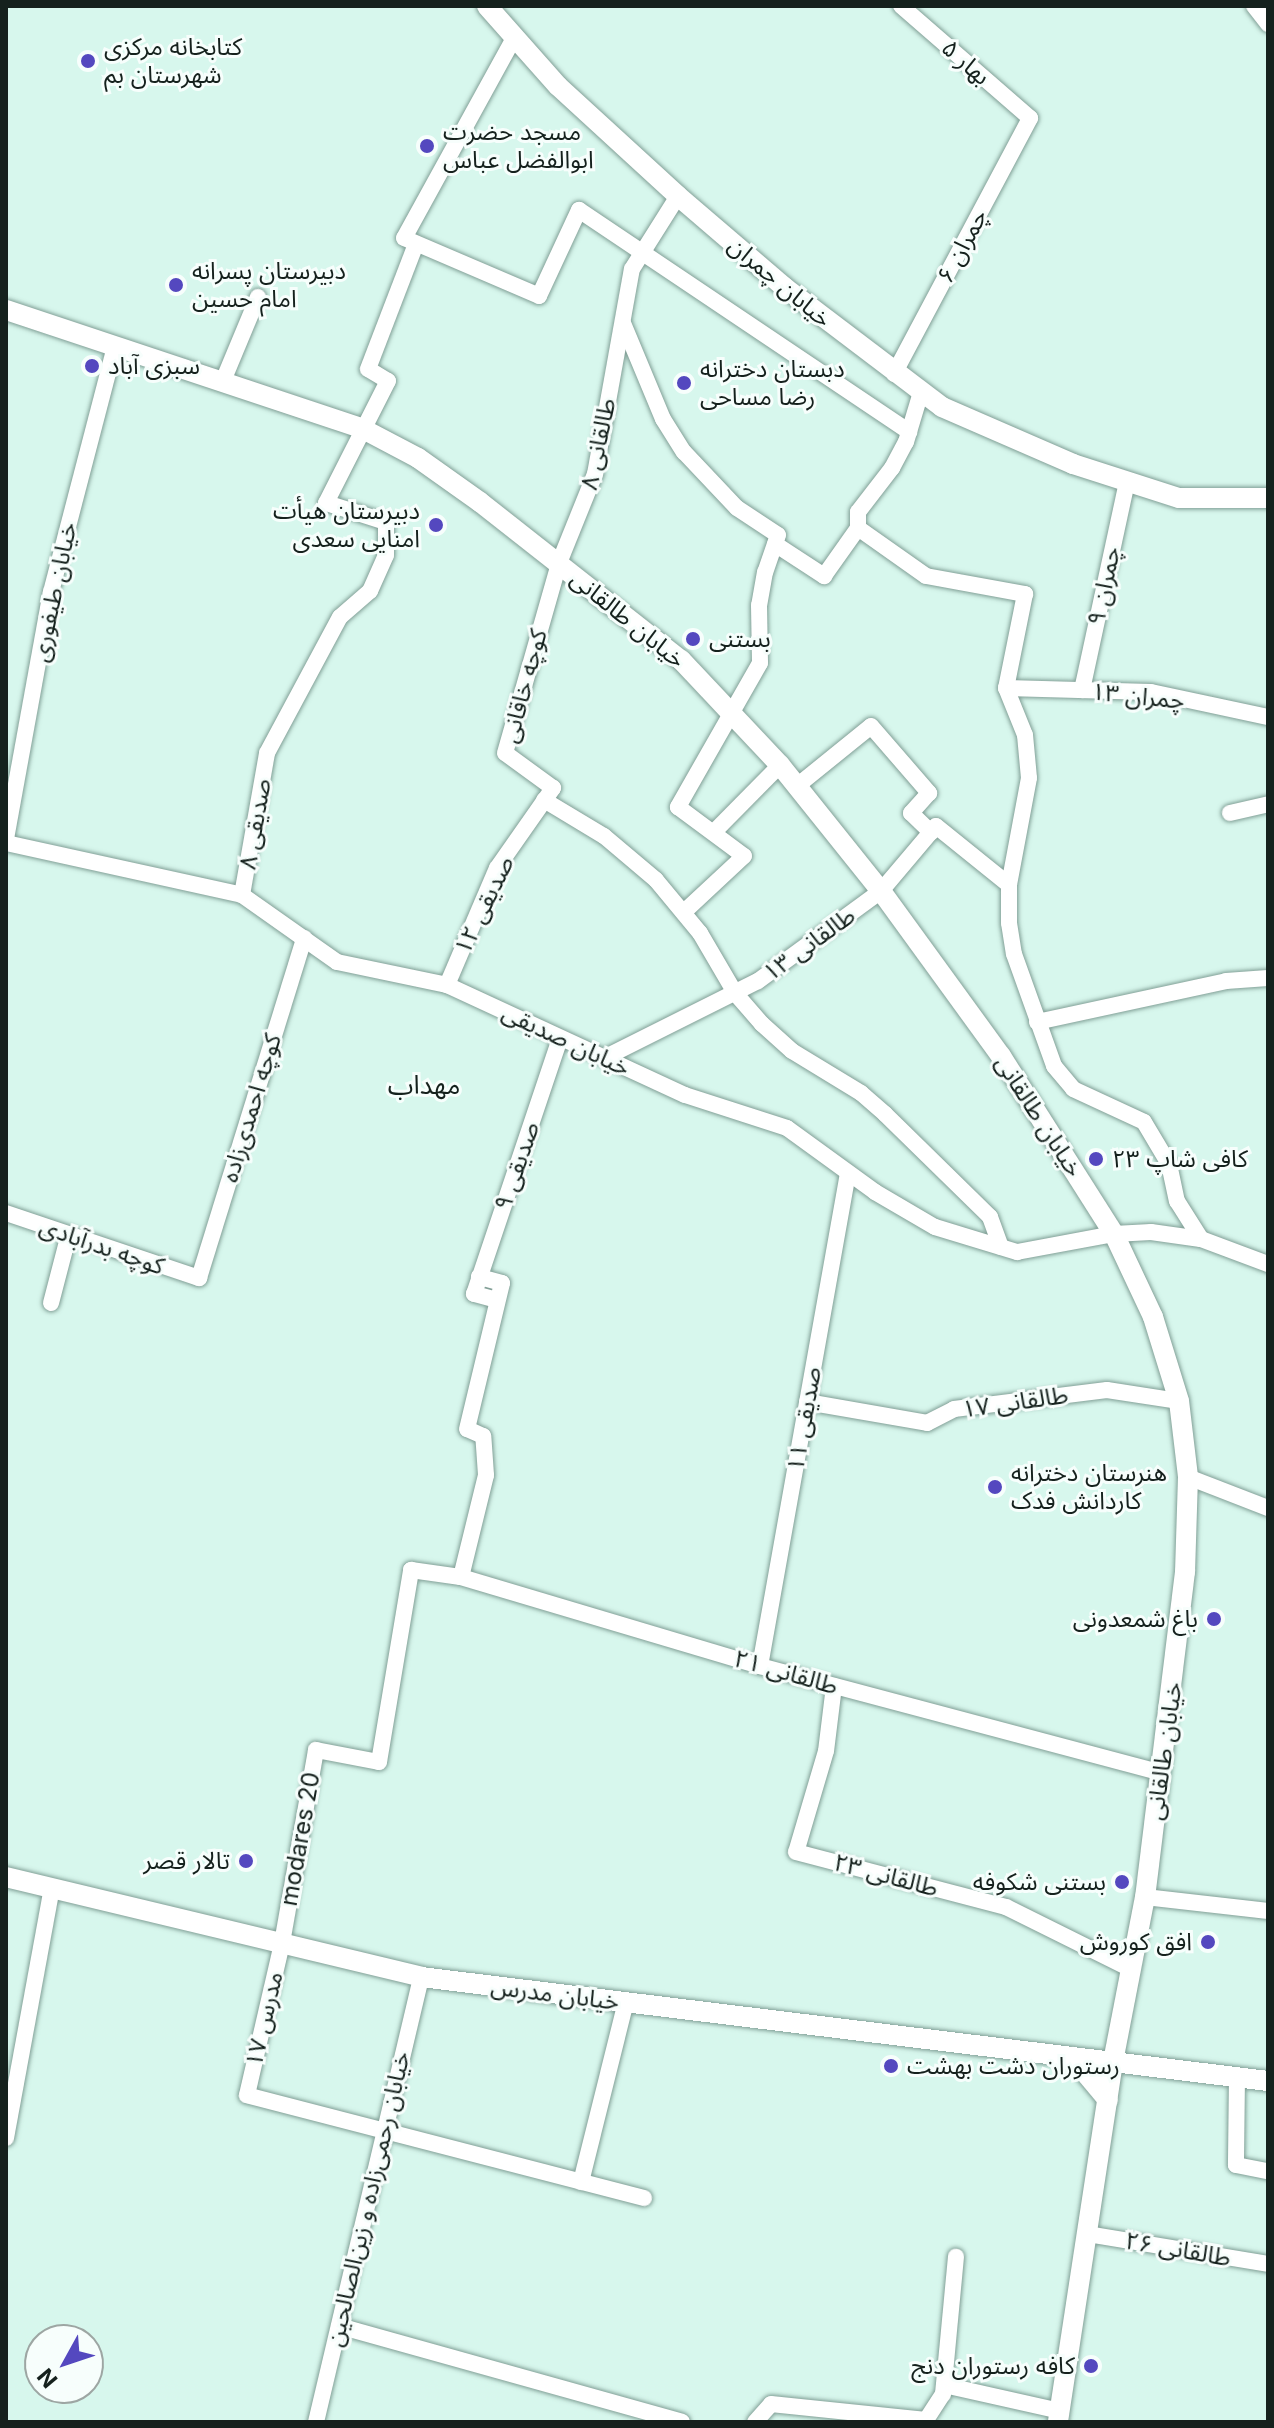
<!DOCTYPE html>
<meta charset="utf-8">
<style>
body{margin:0}
#map{position:relative;width:1274px;height:2428px;overflow:hidden;background:#d7f7ed;font-family:Inter,"Noto Sans Arabic",sans-serif}
div>[style]{position:absolute}
.roads{filter:drop-shadow(0 0 2px #819f96) drop-shadow(0 0 2px #819f96)}
.minor>*{height:16px;margin:-8px;padding:0 8px;transform-origin:8px;border-radius:8px;background:#fff}
.major>*{height:20px;margin:-10px;padding:0 10px;transform-origin:10px;border-radius:10px;background:#fff}
.dots>*{width:22px;height:22px;translate:-50% -50%;box-sizing:border-box;border:4px solid #f7fefc;border-radius:50%}
span{translate:-50% -50%;white-space:nowrap;text-align:center;line-height:1.15;-webkit-text-stroke:6px #f7fefc;paint-order:stroke}
.poi-label{font-size:24px;color:#15211d}
.left{translate:0 -50%;text-align:left}
.right{translate:-100% -50%;text-align:right}
.street-label{font-size:24px;color:#15211d}
.neighbourhood-label{font-size:26px;color:#15211d}
.frame{position:absolute;inset:0;border:8px solid #15211d;pointer-events:none}
.north{position:absolute;left:24px;top:2324px;width:80px;height:80px;box-sizing:border-box;background:#f7fefc;border:2px solid #9da6a3;border-radius:50%;rotate:230deg;font-size:22px;font-weight:700;line-height:32px;text-align:center;color:#15211d}
.north::after{content:'';display:block;margin:auto;width:28px;height:36px;background:#5448bf;clip-path:polygon(50% 0,100% 100%,50% 72%,0 100%)}
</style>
<div id="map">
<div class="roads">
<div class="minor">
<i style="left:1254px;top:6px;width:23px;rotate:52deg"></i>
<i style="left:514px;top:38px;width:228px;rotate:118.8deg"></i>
<i style="left:404px;top:238px;width:147px;rotate:23.2deg"></i>
<i style="left:539px;top:296px;width:95px;rotate:-65.1deg"></i>
<i style="left:579px;top:210px;width:398px;rotate:33.9deg"></i>
<i style="left:623px;top:323px;width:104px;rotate:67.4deg"></i>
<i style="left:663px;top:419px;width:39px;rotate:58deg"></i>
<i style="left:684px;top:452px;width:77px;rotate:46.6deg"></i>
<i style="left:737px;top:508px;width:49px;rotate:33.4deg"></i>
<i style="left:778px;top:535px;width:39px;rotate:109deg"></i>
<i style="left:765px;top:572px;width:34px;rotate:100deg"></i>
<i style="left:759px;top:605px;width:58px;rotate:89deg"></i>
<i style="left:760px;top:663px;width:166px;rotate:119.7deg"></i>
<i style="left:678px;top:807px;width:82px;rotate:36.6deg"></i>
<i style="left:744px;top:856px;width:82px;rotate:137deg"></i>
<i style="left:894px;top:374px;width:290px;rotate:-62deg"></i>
<i style="left:1030px;top:118px;width:171px;rotate:-139deg"></i>
<i style="left:223px;top:381px;width:91px;rotate:-67.4deg"></i>
<i style="left:858px;top:528px;width:83px;rotate:35.2deg"></i>
<i style="left:926px;top:576px;width:101px;rotate:10.3deg"></i>
<i style="left:1025px;top:594px;width:96px;rotate:101.4deg"></i>
<i style="left:1006px;top:688px;width:51px;rotate:68deg"></i>
<i style="left:1025px;top:735px;width:43px;rotate:84.7deg"></i>
<i style="left:1029px;top:778px;width:109px;rotate:100.6deg"></i>
<i style="left:1009px;top:885px;width:38px;rotate:90deg"></i>
<i style="left:1009px;top:923px;width:31px;rotate:81deg"></i>
<i style="left:1014px;top:954px;width:119px;rotate:70.3deg"></i>
<i style="left:1054px;top:1066px;width:30px;rotate:50deg"></i>
<i style="left:1073px;top:1089px;width:78px;rotate:24.9deg"></i>
<i style="left:1144px;top:1122px;width:49px;rotate:59.2deg"></i>
<i style="left:1169px;top:1164px;width:38px;rotate:78deg"></i>
<i style="left:1177px;top:1201px;width:45px;rotate:57.7deg"></i>
<i style="left:858px;top:528px;width:16px;rotate:-90deg"></i>
<i style="left:858px;top:512px;width:56px;rotate:-52.3deg"></i>
<i style="left:892px;top:468px;width:30px;rotate:-62deg"></i>
<i style="left:906px;top:442px;width:52px;rotate:-73.3deg"></i>
<i style="left:775px;top:544px;width:59px;rotate:33.1deg"></i>
<i style="left:824px;top:576px;width:59px;rotate:-54.7deg"></i>
<i style="left:1006px;top:688px;width:145px;rotate:1.6deg"></i>
<i style="left:1151px;top:692px;width:120px;rotate:12.1deg"></i>
<i style="left:1082px;top:690px;width:214px;rotate:-77.8deg"></i>
<i style="left:797px;top:786px;width:95px;rotate:-39deg"></i>
<i style="left:871px;top:726px;width:89px;rotate:49.1deg"></i>
<i style="left:929px;top:793px;width:27px;rotate:132deg"></i>
<i style="left:911px;top:813px;width:28px;rotate:44deg"></i>
<i style="left:544px;top:800px;width:70px;rotate:31deg"></i>
<i style="left:604px;top:836px;width:68px;rotate:40.2deg"></i>
<i style="left:656px;top:880px;width:69px;rotate:50.3deg"></i>
<i style="left:700px;top:933px;width:69px;rotate:59.7deg"></i>
<i style="left:735px;top:993px;width:41px;rotate:48.9deg"></i>
<i style="left:762px;top:1024px;width:40px;rotate:42deg"></i>
<i style="left:792px;top:1051px;width:81px;rotate:31.3deg"></i>
<i style="left:861px;top:1093px;width:32px;rotate:41deg"></i>
<i style="left:885px;top:1114px;width:147px;rotate:44.4deg"></i>
<i style="left:990px;top:1217px;width:32px;rotate:70deg"></i>
<i style="left:1230px;top:813px;width:39px;rotate:-13deg"></i>
<i style="left:715px;top:831px;width:93px;rotate:-45.4deg"></i>
<i style="left:6px;top:839px;width:251px;rotate:-79.7deg"></i>
<i style="left:51px;top:592px;width:253px;rotate:-75.4deg"></i>
<i style="left:6px;top:843px;width:242px;rotate:12.4deg"></i>
<i style="left:242px;top:895px;width:116px;rotate:35.2deg"></i>
<i style="left:337px;top:962px;width:112px;rotate:11.8deg"></i>
<i style="left:447px;top:985px;width:262px;rotate:24.8deg"></i>
<i style="left:685px;top:1095px;width:107px;rotate:17.9deg"></i>
<i style="left:787px;top:1128px;width:109px;rotate:36deg"></i>
<i style="left:875px;top:1192px;width:69px;rotate:30.3deg"></i>
<i style="left:935px;top:1227px;width:86px;rotate:17deg"></i>
<i style="left:1017px;top:1252px;width:99px;rotate:-10.5deg"></i>
<i style="left:1114px;top:1234px;width:37px;rotate:-3deg"></i>
<i style="left:1151px;top:1232px;width:50px;rotate:8deg"></i>
<i style="left:1201px;top:1239px;width:72px;rotate:20.5deg"></i>
<i style="left:242px;top:895px;width:144px;rotate:-80deg"></i>
<i style="left:267px;top:753px;width:154px;rotate:-61.8deg"></i>
<i style="left:340px;top:617px;width:40px;rotate:-41deg"></i>
<i style="left:370px;top:591px;width:39px;rotate:-66deg"></i>
<i style="left:386px;top:555px;width:33px;rotate:-90deg"></i>
<i style="left:386px;top:522px;width:63px;rotate:-162.4deg"></i>
<i style="left:326px;top:503px;width:137px;rotate:-63.1deg"></i>
<i style="left:388px;top:381px;width:23px;rotate:-149deg"></i>
<i style="left:368px;top:369px;width:134px;rotate:-69deg"></i>
<i style="left:447px;top:985px;width:127px;rotate:-66.9deg"></i>
<i style="left:497px;top:868px;width:98px;rotate:-55deg"></i>
<i style="left:553px;top:788px;width:59px;rotate:-143.9deg"></i>
<i style="left:505px;top:753px;width:198px;rotate:-74.1deg"></i>
<i style="left:559px;top:563px;width:96px;rotate:-68deg"></i>
<i style="left:595px;top:474px;width:208px;rotate:-79.8deg"></i>
<i style="left:632px;top:269px;width:86px;rotate:-57.8deg"></i>
<i style="left:1037px;top:1022px;width:193px;rotate:-12.2deg"></i>
<i style="left:1226px;top:981px;width:42px;rotate:-4.1deg"></i>
<i style="left:604px;top:1058px;width:172px;rotate:-26.6deg"></i>
<i style="left:758px;top:981px;width:152px;rotate:-36.2deg"></i>
<i style="left:881px;top:891px;width:85px;rotate:-49.8deg"></i>
<i style="left:936px;top:826px;width:94px;rotate:38.9deg"></i>
<i style="left:6px;top:1213px;width:204px;rotate:18.6deg"></i>
<i style="left:199px;top:1278px;width:356px;rotate:-72.8deg"></i>
<i style="left:497px;top:1300px;width:24px;rotate:-165deg"></i>
<i style="left:474px;top:1294px;width:270px;rotate:-71.4deg"></i>
<i style="left:51px;top:1303px;width:71px;rotate:-75.4deg"></i>
<i style="left:807px;top:1402px;width:122px;rotate:9.9deg"></i>
<i style="left:927px;top:1423px;width:30px;rotate:-27deg"></i>
<i style="left:954px;top:1409px;width:154px;rotate:-7.1deg"></i>
<i style="left:1107px;top:1390px;width:73px;rotate:8.7deg"></i>
<i style="left:1188px;top:1477px;width:86px;rotate:21.2deg"></i>
<i style="left:461px;top:1577px;width:105px;rotate:-76.2deg"></i>
<i style="left:486px;top:1475px;width:39px;rotate:-94deg"></i>
<i style="left:483px;top:1436px;width:17px;rotate:-156deg"></i>
<i style="left:467px;top:1429px;width:150px;rotate:-76.5deg"></i>
<i style="left:502px;top:1283px;width:24px;rotate:-165deg"></i>
<i style="left:760px;top:1666px;width:501px;rotate:-79.88deg"></i>
<i style="left:834px;top:1686px;width:65px;rotate:97deg"></i>
<i style="left:826px;top:1751px;width:105px;rotate:106.5deg"></i>
<i style="left:796px;top:1852px;width:217px;rotate:14.7deg"></i>
<i style="left:1006px;top:1907px;width:140px;rotate:26.4deg"></i>
<i style="left:1145px;top:1897px;width:124px;rotate:6.5deg"></i>
<i style="left:1237px;top:2077px;width:88px;rotate:90.7deg"></i>
<i style="left:1236px;top:2165px;width:33px;rotate:11deg"></i>
<i style="left:6px;top:2138px;width:254px;rotate:-79.6deg"></i>
<i style="left:581px;top:2182px;width:186px;rotate:-76deg"></i>
<i style="left:644px;top:2198px;width:410px;rotate:-165.5deg"></i>
<i style="left:247px;top:2095px;width:156px;rotate:-77deg"></i>
<i style="left:282px;top:1943px;width:196px;rotate:-80deg"></i>
<i style="left:316px;top:1750px;width:64px;rotate:10.8deg"></i>
<i style="left:379px;top:1762px;width:195px;rotate:-80.5deg"></i>
<i style="left:411px;top:1570px;width:50px;rotate:8deg"></i>
<i style="left:461px;top:1577px;width:312px;rotate:16.6deg"></i>
<i style="left:760px;top:1666px;width:415px;rotate:14.9deg"></i>
<i style="left:1087px;top:2234px;width:183px;rotate:9.4deg"></i>
<i style="left:339px;top:2326px;width:356px;rotate:15.6deg"></i>
<i style="left:944px;top:2385px;width:119px;rotate:12.6deg"></i>
<i style="left:316px;top:2422px;width:457px;rotate:-76.7deg"></i>
<i style="left:755px;top:2422px;width:24px;rotate:-48deg"></i>
<i style="left:771px;top:2404px;width:156px;rotate:5.9deg"></i>
<i style="left:926px;top:2420px;width:31px;rotate:-57deg"></i>
<i style="left:943px;top:2394px;width:138px;rotate:-84.6deg"></i>
</div>
<div class="major">
<i style="left:487px;top:6px;width:107px;rotate:48.4deg"></i>
<i style="left:558px;top:86px;width:163px;rotate:42.5deg"></i>
<i style="left:678px;top:196px;width:140px;rotate:40.6deg"></i>
<i style="left:784px;top:287px;width:198px;rotate:37.2deg"></i>
<i style="left:942px;top:407px;width:143px;rotate:23.5deg"></i>
<i style="left:1073px;top:464px;width:111px;rotate:17.8deg"></i>
<i style="left:1179px;top:498px;width:89px"></i>
<i style="left:6px;top:310px;width:376px;rotate:18.4deg"></i>
<i style="left:363px;top:429px;width:62px;rotate:27.8deg"></i>
<i style="left:418px;top:458px;width:76px;rotate:35.4deg"></i>
<i style="left:480px;top:502px;width:256px;rotate:38.2deg"></i>
<i style="left:681px;top:660px;width:144px;rotate:46.7deg"></i>
<i style="left:780px;top:765px;width:161px;rotate:51.3deg"></i>
<i style="left:881px;top:891px;width:204px;rotate:54deg"></i>
<i style="left:1001px;top:1056px;width:211px;rotate:57.6deg"></i>
<i style="left:1114px;top:1234px;width:92px;rotate:64.8deg"></i>
<i style="left:1153px;top:1317px;width:88px;rotate:72.8deg"></i>
<i style="left:1179px;top:1401px;width:77px;rotate:83.2deg"></i>
<i style="left:1188px;top:1477px;width:95px;rotate:91.8deg"></i>
<i style="left:1185px;top:1572px;width:327px;rotate:97deg"></i>
<i style="left:1145px;top:1897px;width:168px;rotate:101deg"></i>
<i style="left:1113px;top:2062px;width:364px;rotate:98.7deg"></i>
<i style="left:6px;top:1877px;width:427px;rotate:13.5deg"></i>
<i style="left:421px;top:1977px;width:853px;rotate:7deg"></i>
<i style="left:1072px;top:2057px;width:56px;rotate:50.1deg"></i>
</div>
</div>
<div class="dots">
<i style="left:88px;top:61px;background:#5448bf"></i>
<i style="left:427px;top:146px;background:#5448bf"></i>
<i style="left:176px;top:285px;background:#5448bf"></i>
<i style="left:92px;top:366px;background:#5448bf"></i>
<i style="left:684px;top:383px;background:#5448bf"></i>
<i style="left:436px;top:525px;background:#5448bf"></i>
<i style="left:693px;top:639px;background:#5448bf"></i>
<i style="left:1096px;top:1159px;background:#5448bf"></i>
<i style="left:995px;top:1487px;background:#5448bf"></i>
<i style="left:1214px;top:1619px;background:#5448bf"></i>
<i style="left:246px;top:1861px;background:#5448bf"></i>
<i style="left:1122px;top:1882px;background:#5448bf"></i>
<i style="left:1208px;top:1942px;background:#5448bf"></i>
<i style="left:891px;top:2066px;background:#5448bf"></i>
<i style="left:1091px;top:2366px;background:#5448bf"></i>
</div>
<div class="poi-label">
<span class="left" style="left:104px;top:61px">کتابخانه مرکزی<br>شهرستان بم</span>
<span class="left" style="left:443px;top:146px">مسجد حضرت<br>ابوالفضل عباس</span>
<span class="left" style="left:192px;top:285px">دبیرستان پسرانه<br>امام حسین</span>
<span class="left" style="left:108px;top:366px">سبزی آباد</span>
<span class="left" style="left:700px;top:383px">دبستان دخترانه<br>رضا مساحی</span>
<span class="right" style="left:420px;top:525px">دبیرستان هیأت<br>امنایی سعدی</span>
<span class="left" style="left:709px;top:639px">بستنی</span>
<span class="left" style="left:1112px;top:1159px">کافی شاپ ۲۳</span>
<span class="left" style="left:1011px;top:1487px">هنرستان دخترانه<br>کاردانش فدک</span>
<span class="right" style="left:1198px;top:1619px">باغ شمعدونی</span>
<span class="right" style="left:230px;top:1861px">تالار قصر</span>
<span class="right" style="left:1106px;top:1882px">بستنی شکوفه</span>
<span class="right" style="left:1192px;top:1942px">افق کوروش</span>
<span class="left" style="left:907px;top:2066px">رستوران دشت بهشت</span>
<span class="right" style="left:1075px;top:2366px">کافه رستوران دنج</span>
</div>
<div class="street-label">
<span style="left:966px;top:62px;rotate:41deg">بهار ۵</span>
<span style="left:962px;top:246px;rotate:-62deg">چمران ۶</span>
<span style="left:780px;top:282px;rotate:40deg">خیابان چمران</span>
<span style="left:598px;top:444px;rotate:-78deg">طالقانی ۸</span>
<span style="left:1104px;top:586px;rotate:-78deg">چمران ۹</span>
<span style="left:54px;top:592px;rotate:-78deg">خیابان طیفوری</span>
<span style="left:628px;top:619px;rotate:39deg">خیابان طالقانی</span>
<span style="left:524px;top:686px;rotate:-75deg">کوچه خاقانی</span>
<span style="left:1138px;top:696px;rotate:6deg">چمران ۱۳</span>
<span style="left:255px;top:824px;rotate:-80deg">صدیقی ۸</span>
<span style="left:484px;top:905px;rotate:-64deg">صدیقی ۱۲</span>
<span style="left:809px;top:944px;rotate:-36deg">طالقانی ۱۳</span>
<span style="left:566px;top:1040px;rotate:25deg">خیابان صدیقی</span>
<span style="left:251px;top:1108px;rotate:-73deg">کوچه احمدی‌زاده</span>
<span style="left:1039px;top:1116px;rotate:57deg">خیابان طالقانی</span>
<span style="left:517px;top:1166px;rotate:-71deg">صدیقی ۹</span>
<span style="left:102px;top:1246px;rotate:19deg">کوچه بدرآبادی</span>
<span style="left:1015px;top:1402px;rotate:-8deg">طالقانی ۱۷</span>
<span style="left:804px;top:1419px;rotate:-80deg">صدیقی ۱۱</span>
<span style="left:786px;top:1672px;rotate:16deg">طالقانی ۲۱</span>
<span style="left:1164px;top:1751px;rotate:-82deg">خیابان طالقانی</span>
<span style="left:300px;top:1839px;rotate:-80deg">modares 20</span>
<span style="left:886px;top:1875px;rotate:15deg">طالقانی ۲۳</span>
<span style="left:555px;top:1994px;rotate:7deg">خیابان مدرس</span>
<span style="left:264px;top:2019px;rotate:-77deg">مدرس ۱۷</span>
<span style="left:368px;top:2199px;rotate:-77deg">خیابان رحمی‌زاده و زین‌الصالحین</span>
<span style="left:1178px;top:2249px;rotate:10deg">طالقانی ۲۶</span>
</div>
<div class="neighbourhood-label">
<span style="left:424px;top:1085px">مهداب</span>
</div>
<div class="frame"></div>
<div class="north">N</div>
</div>
